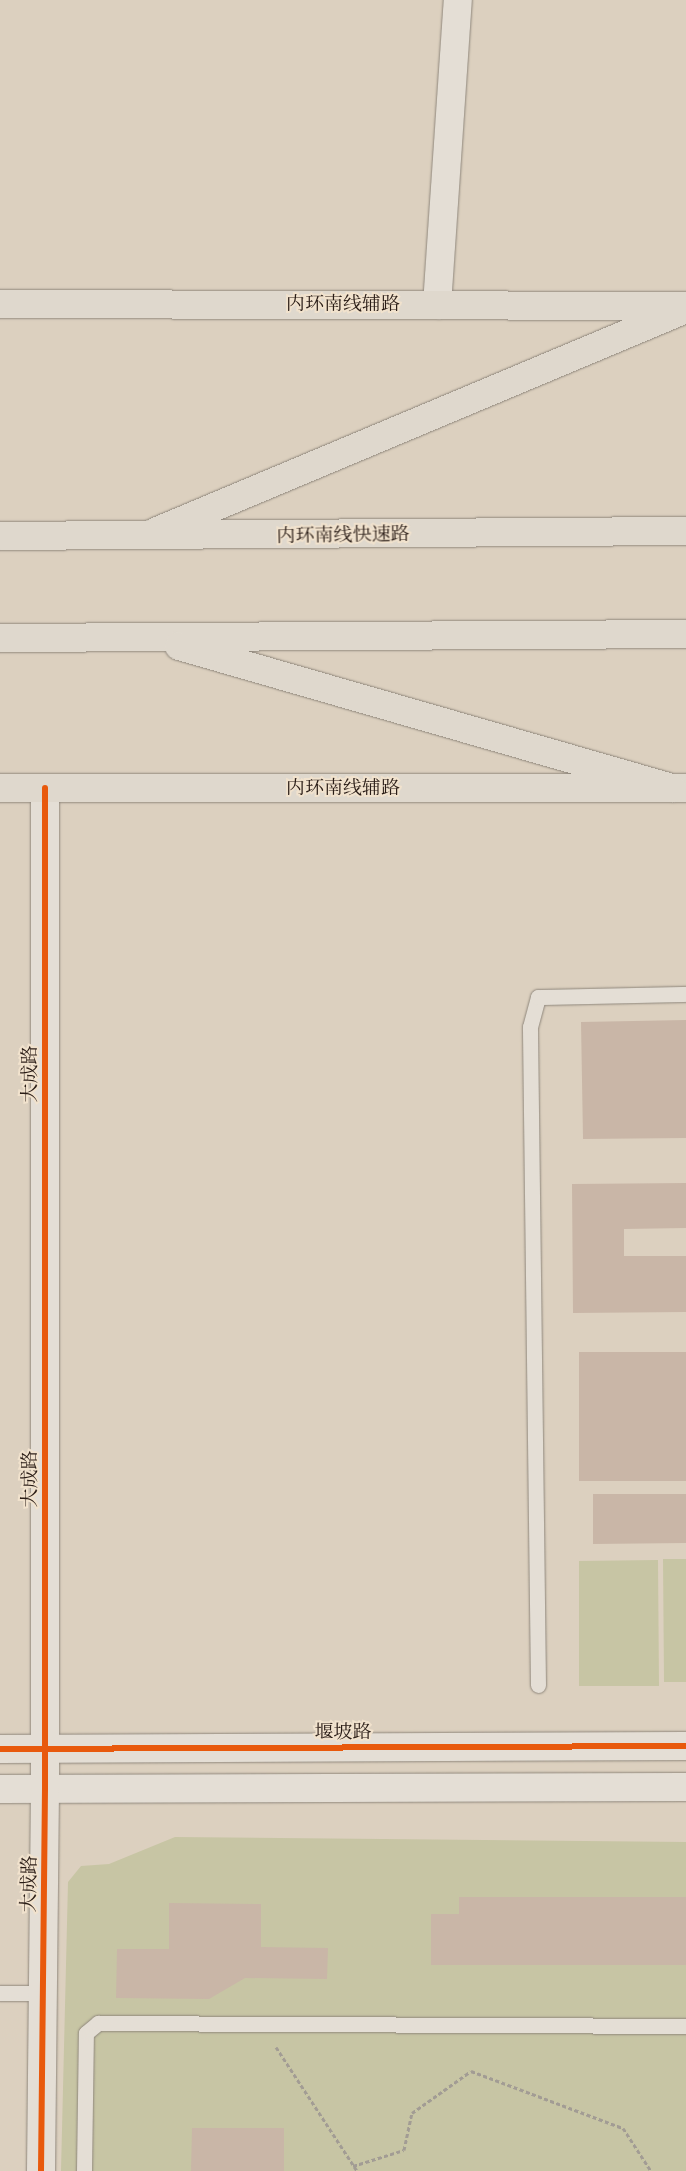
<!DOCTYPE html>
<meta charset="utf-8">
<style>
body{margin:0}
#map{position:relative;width:686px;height:2171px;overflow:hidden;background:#dcd0bf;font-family:"EB Garamond","Noto Serif SC",serif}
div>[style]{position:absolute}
.green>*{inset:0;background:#c7c5a4}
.building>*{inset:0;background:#c9b6a7}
.path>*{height:3px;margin-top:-1.5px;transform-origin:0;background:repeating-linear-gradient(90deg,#a29c94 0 4px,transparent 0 6.5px)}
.roads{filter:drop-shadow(0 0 1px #8f877c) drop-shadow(0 0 1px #8f877c)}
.service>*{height:15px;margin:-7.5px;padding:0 7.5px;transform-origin:7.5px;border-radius:7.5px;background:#e4ded5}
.minor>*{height:28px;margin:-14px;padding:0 14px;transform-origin:14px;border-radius:14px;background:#e4ded5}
.primary>*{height:28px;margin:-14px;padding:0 14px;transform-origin:14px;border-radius:14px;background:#dfd8cd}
.trunk>*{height:28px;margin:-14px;padding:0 14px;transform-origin:14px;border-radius:14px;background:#dfd8cd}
.cycleway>*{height:6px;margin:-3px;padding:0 3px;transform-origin:3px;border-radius:3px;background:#e8590c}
span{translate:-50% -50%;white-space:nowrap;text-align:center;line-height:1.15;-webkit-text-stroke:4px #f1e2cd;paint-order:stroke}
.street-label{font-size:19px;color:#291c16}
</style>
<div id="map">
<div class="green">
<i style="clip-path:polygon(663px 1559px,686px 1559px,686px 1682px,664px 1682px)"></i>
<i style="clip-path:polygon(658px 1560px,659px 1686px,579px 1686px,579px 1561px)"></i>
<i style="clip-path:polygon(175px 1837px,686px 1842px,686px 2171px,61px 2171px,68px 1882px,81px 1866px,109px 1864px)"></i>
</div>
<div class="building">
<i style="clip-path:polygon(686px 1020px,686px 1138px,583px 1139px,581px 1022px)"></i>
<i style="clip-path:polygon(686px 1183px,686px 1228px,624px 1229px,624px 1256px,686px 1256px,686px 1312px,573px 1313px,572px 1184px)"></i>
<i style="clip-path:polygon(579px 1352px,686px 1352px,686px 1481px,579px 1481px)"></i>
<i style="clip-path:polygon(593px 1494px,686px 1494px,686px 1543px,593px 1544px)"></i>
<i style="clip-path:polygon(459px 1897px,686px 1897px,686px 1965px,431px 1965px,431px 1914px,459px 1914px)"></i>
<i style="clip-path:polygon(169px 1903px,261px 1904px,261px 1947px,328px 1948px,327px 1979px,245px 1978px,209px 1999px,116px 1998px,117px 1949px,169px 1949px)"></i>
<i style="clip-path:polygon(192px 2128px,284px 2128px,284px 2171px,191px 2171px)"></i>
</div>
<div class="path">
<i style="left:276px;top:2047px;width:148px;rotate:56.8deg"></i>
<i style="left:353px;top:2166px;width:53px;rotate:-17.4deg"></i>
<i style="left:404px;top:2150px;width:38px;rotate:-78deg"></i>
<i style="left:412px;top:2113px;width:72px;rotate:-35.4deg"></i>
<i style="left:471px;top:2071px;width:162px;rotate:20.6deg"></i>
<i style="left:623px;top:2128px;width:51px;rotate:56.9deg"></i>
</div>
<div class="roads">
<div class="service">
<i style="left:538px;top:1685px;width:658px;rotate:-90.7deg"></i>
<i style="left:530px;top:1027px;width:31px;rotate:-75deg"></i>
<i style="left:538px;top:997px;width:148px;rotate:-1.2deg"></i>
<i style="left:0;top:1993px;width:43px"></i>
<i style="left:84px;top:2171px;width:138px;rotate:-89.2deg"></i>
<i style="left:86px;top:2033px;width:16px;rotate:-40deg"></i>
<i style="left:98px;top:2023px;width:588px;rotate:0.29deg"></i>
</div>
<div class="minor">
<i style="left:437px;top:305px;width:306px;rotate:-86.1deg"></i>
<i style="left:0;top:1749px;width:686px;rotate:-0.25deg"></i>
<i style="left:0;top:1789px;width:686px;rotate:-0.17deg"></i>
<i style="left:41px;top:2171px;width:383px;rotate:-89.4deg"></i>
<i style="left:45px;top:1788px;width:1000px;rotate:-90deg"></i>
</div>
<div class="primary">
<i style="left:0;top:304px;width:686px;rotate:0.17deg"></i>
<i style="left:0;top:788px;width:686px"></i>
</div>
<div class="trunk">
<i style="left:155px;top:532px;width:576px;rotate:-22.78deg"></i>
<i style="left:0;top:536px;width:686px;rotate:-0.42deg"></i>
<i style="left:0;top:638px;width:686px;rotate:-0.33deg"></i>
<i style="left:179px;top:646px;width:513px;rotate:16.07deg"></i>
</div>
</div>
<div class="cycleway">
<i style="left:0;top:1749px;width:686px;rotate:-0.25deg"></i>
<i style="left:41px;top:2171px;width:383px;rotate:-89.4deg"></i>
<i style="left:45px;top:1788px;width:1000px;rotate:-90deg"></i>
</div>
<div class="street-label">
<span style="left:343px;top:304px">内环南线辅路</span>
<span style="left:343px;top:535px;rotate:-1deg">内环南线快速路</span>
<span style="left:343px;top:788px">内环南线辅路</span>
<span style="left:30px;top:1074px;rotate:-90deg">大成路</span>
<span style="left:30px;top:1479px;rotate:-90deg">大成路</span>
<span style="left:343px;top:1732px">堰坡路</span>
<span style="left:29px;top:1884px;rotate:-89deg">大成路</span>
</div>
</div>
